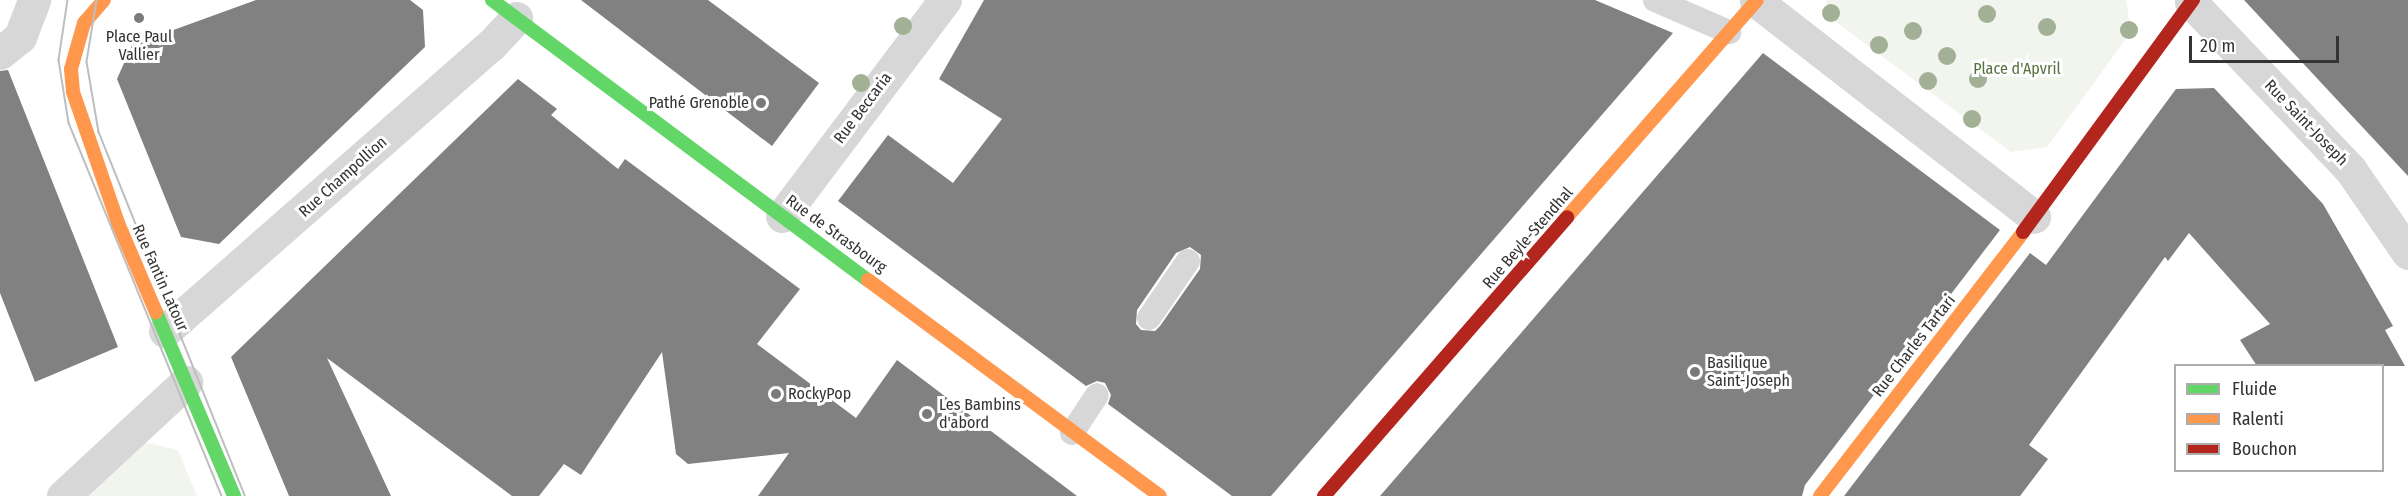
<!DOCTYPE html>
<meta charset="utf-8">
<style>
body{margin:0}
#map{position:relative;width:2408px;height:496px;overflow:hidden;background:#fff;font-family:"Fira Sans Condensed",sans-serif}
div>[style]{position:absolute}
.green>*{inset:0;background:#f1f5ed}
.building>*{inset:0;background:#818181}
.lane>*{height:24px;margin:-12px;padding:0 12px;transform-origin:12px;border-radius:12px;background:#d7d7d7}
.street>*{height:33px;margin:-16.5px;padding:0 16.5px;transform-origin:16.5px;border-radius:16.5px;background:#d7d7d7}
.fast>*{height:14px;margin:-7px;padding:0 7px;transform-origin:7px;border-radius:7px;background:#63d668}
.slow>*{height:14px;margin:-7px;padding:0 7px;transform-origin:7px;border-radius:7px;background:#ff974d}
.jam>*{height:14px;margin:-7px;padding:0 7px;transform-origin:7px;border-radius:7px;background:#b3261e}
.tram>*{height:1.5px;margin:-0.75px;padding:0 0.75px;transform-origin:0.75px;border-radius:0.75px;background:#bebebe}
.trees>*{width:18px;height:18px;margin:-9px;border-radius:50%;background:#a2b095}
.dots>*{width:16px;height:16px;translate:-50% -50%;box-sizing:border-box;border:3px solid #fff;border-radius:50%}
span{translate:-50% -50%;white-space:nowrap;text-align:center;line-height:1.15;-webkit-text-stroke:6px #fff;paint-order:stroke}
.poi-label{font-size:16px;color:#333}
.right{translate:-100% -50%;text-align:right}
.left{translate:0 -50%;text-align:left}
.park-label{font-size:16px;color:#56703f}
.street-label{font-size:16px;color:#333}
.legend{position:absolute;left:2174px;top:364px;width:210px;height:108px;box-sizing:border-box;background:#fff;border:2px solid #adadad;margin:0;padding:8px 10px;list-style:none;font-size:18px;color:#333}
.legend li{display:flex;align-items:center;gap:12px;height:30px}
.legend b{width:30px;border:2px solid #adadad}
.scale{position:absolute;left:2189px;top:36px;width:150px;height:27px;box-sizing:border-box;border:3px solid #333;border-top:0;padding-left:8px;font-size:18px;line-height:21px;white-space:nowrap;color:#333;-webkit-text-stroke:4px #fff;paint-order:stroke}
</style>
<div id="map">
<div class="green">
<i style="clip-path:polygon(1826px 0,2126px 0,2131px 32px,2047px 147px,2011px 152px,1828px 16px)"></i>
<i style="clip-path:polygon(143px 442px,178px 450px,197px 496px,88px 496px)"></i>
</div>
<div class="building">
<i style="clip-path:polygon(256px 0,410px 0,423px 10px,425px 47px,219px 244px,181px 237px,117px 79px,132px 45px)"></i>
<i style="clip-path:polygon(581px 0,708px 0,819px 83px,772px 146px)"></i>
<i style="clip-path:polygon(evenodd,984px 0,1595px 0,1673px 33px,1271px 496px,1232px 496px,1108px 404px,1111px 395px,1105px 383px,1097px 381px,1086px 386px,838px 201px,888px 135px,953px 183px,1002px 119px,939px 79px,984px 0,1190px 247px,1201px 255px,1200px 269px,1160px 326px,1155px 331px,1141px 330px,1136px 324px,1137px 310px,1176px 253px,1190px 247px)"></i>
<i style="clip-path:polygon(2244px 0,2408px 0,2408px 176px)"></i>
<i style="clip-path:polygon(1763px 53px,2000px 230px,1805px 485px,1802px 496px,1380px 496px)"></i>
<i style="clip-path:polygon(8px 70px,118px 347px,35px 382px,0 293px,0 71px)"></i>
<i style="clip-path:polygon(518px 79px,557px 109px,551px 115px,618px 169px,625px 159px,800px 289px,757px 344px,856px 418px,897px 360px,1077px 496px,758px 496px,789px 453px,688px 464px,676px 454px,662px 352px,581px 475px,564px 464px,539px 496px,512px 496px,327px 358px,391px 496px,289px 496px,231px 357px)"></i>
<i style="clip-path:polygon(2214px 88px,2323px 204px,2393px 326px,2385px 330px,2405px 366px,2257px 366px,2240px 340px,2270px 324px,2189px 233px,2168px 261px,2165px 257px,2029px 445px,2048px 459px,2020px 496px,1844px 496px,2030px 253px,2046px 265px,2176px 89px)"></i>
</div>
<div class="lane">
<i style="left:1655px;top:0;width:81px;rotate:23.4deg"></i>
<i style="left:1149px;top:318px;width:69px;rotate:-55.6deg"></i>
<i style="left:1072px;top:433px;width:45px;rotate:-56.7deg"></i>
</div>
<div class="street">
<i style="left:1756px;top:1px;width:352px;rotate:37.8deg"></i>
<i style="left:2191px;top:2px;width:231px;rotate:46.4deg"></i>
<i style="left:2350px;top:169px;width:102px;rotate:55.4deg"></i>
<i style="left:0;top:53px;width:26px;rotate:-39deg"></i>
<i style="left:20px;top:37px;width:40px;rotate:-69deg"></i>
<i style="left:782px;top:216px;width:271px;rotate:-53deg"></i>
<i style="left:165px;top:331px;width:434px;rotate:-41.3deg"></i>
<i style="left:491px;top:45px;width:37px;rotate:-47deg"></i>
<i style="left:63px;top:496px;width:168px;rotate:-42.8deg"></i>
</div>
<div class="fast">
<i style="left:492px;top:0;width:469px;rotate:36.7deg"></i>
<i style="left:156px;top:312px;width:200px;rotate:67deg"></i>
</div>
<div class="slow">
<i style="left:104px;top:0;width:30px;rotate:131deg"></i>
<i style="left:84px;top:23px;width:48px;rotate:105.8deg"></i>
<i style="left:71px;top:69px;width:23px;rotate:85deg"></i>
<i style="left:73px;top:92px;width:139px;rotate:71deg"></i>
<i style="left:118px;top:223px;width:97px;rotate:66.9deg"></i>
<i style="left:1567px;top:217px;width:288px;rotate:-48.8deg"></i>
<i style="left:868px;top:280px;width:363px;rotate:36.5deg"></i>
<i style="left:1820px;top:496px;width:333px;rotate:-52.4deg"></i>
</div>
<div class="jam">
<i style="left:2023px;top:232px;width:288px;rotate:-53.8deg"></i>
<i style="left:1324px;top:496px;width:370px;rotate:-48.9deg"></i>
</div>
<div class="tram">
<i style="left:68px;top:0;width:61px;rotate:98.5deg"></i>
<i style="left:59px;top:60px;width:64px;rotate:81deg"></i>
<i style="left:69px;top:123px;width:403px;rotate:67.7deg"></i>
<i style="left:97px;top:0;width:63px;rotate:99.2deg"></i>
<i style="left:87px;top:62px;width:71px;rotate:80.3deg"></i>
<i style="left:99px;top:132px;width:392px;rotate:68.1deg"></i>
</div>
<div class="trees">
<i style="left:1831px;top:13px"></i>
<i style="left:1987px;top:14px"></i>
<i style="left:903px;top:26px"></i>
<i style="left:2047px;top:27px"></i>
<i style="left:2129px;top:30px"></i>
<i style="left:1913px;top:31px"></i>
<i style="left:1879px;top:45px"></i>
<i style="left:1947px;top:56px"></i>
<i style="left:1978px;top:79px"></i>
<i style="left:1928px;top:81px"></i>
<i style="left:861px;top:83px"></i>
<i style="left:1972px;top:119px"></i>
</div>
<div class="dots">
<i style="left:139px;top:18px;background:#7a7a7a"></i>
<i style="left:761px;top:103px;background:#7a7a7a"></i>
<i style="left:1695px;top:372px;background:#7a7a7a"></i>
<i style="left:776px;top:394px;background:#7a7a7a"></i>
<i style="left:927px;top:414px;background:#7a7a7a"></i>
</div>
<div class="poi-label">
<span style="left:139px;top:46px">Place Paul<br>Vallier</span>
<span class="right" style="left:749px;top:103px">Pathé Grenoble</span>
<span class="left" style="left:1707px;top:372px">Basilique<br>Saint-Joseph</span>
<span class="left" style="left:788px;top:394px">RockyPop</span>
<span class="left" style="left:939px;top:414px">Les Bambins<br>d'abord</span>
</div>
<div class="park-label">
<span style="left:2017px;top:69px">Place d'Apvril</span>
</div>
<div class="street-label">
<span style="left:863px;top:108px;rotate:-53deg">Rue Beccaria</span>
<span style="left:2306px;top:123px;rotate:46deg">Rue Saint-Joseph</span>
<span style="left:343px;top:177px;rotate:-42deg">Rue Champollion</span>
<span style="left:836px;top:234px;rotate:36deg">Rue de Strasbourg</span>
<span style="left:1528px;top:238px;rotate:-49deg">Rue Beyle-Stendhal</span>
<span style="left:160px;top:278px;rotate:66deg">Rue Fantin Latour</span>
<span style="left:1914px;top:346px;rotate:-52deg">Rue Charles Tartari</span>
</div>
<ul class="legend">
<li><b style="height:8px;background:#63d668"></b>Fluide</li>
<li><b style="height:8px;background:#ff974d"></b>Ralenti</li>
<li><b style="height:8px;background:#b3261e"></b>Bouchon</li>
</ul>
<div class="scale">20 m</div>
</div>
